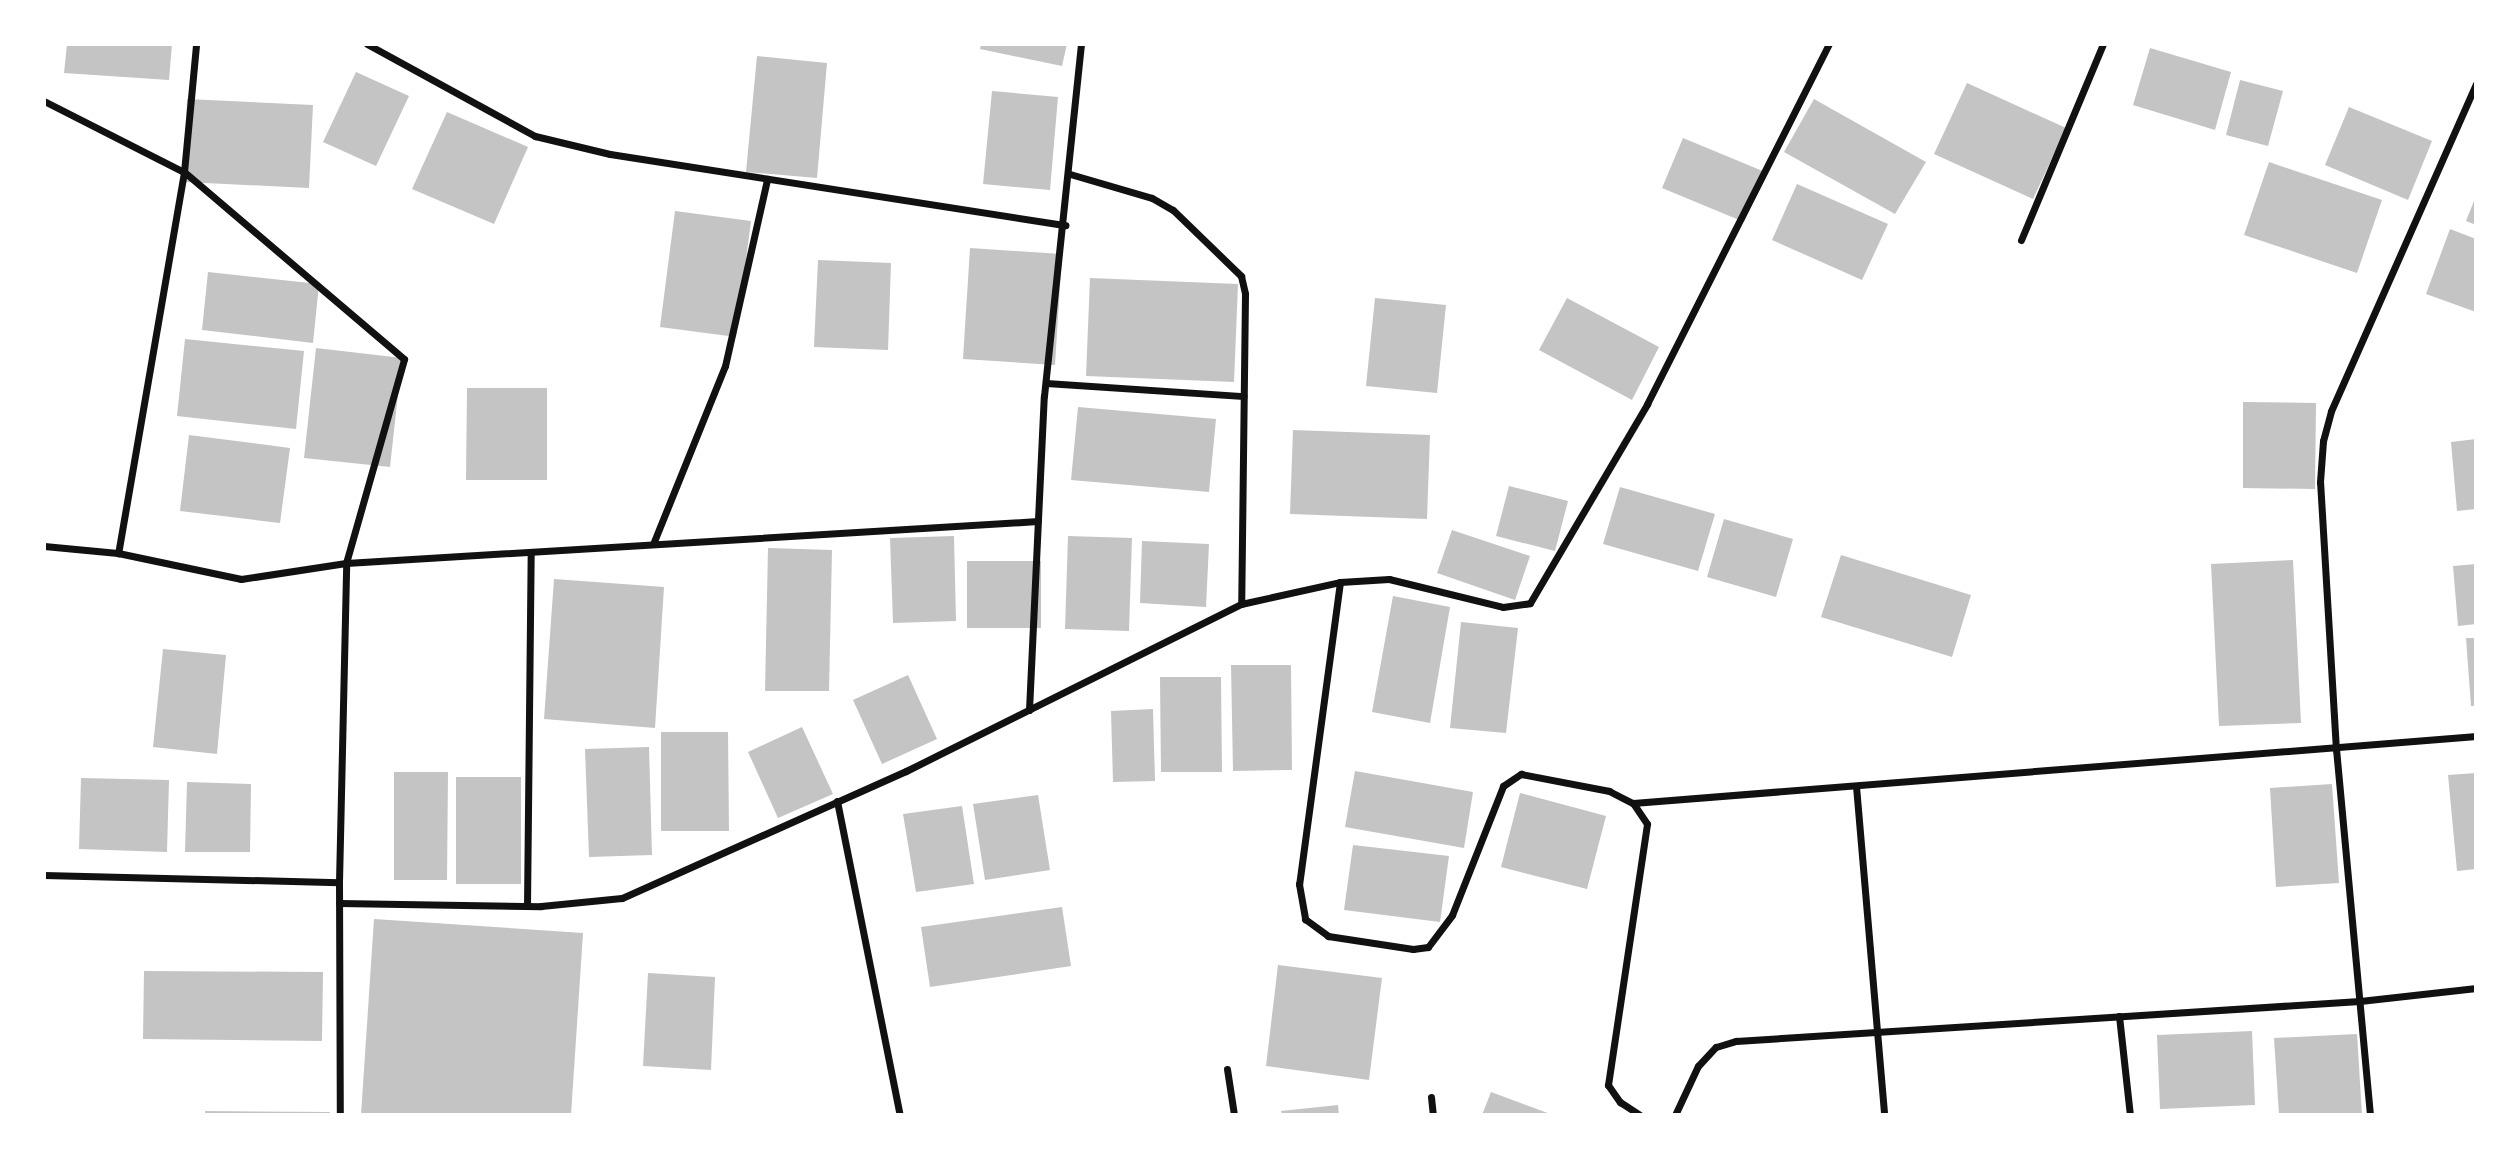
<!DOCTYPE html>
<style>
body{margin:0}
#map{position:relative;width:2520px;height:1159px;overflow:hidden;background:#fff;font-family:"Fira Sans Condensed",sans-serif}
div>[style]{position:absolute}
.building>*{inset:0;background:#c4c4c4}
.minor>*{height:7px;margin:-3.5px;padding:0 3.5px;transform-origin:3.5px;border-radius:3.5px;background:#111}
span{translate:-50% -50%;white-space:nowrap;text-align:center;line-height:1.15;-webkit-text-stroke:7px #fff;paint-order:stroke}
.frame{position:absolute;inset:0;border:46px solid #fff;pointer-events:none}
</style>
<div id="map">
<div class="building">
<i style="clip-path:polygon(67px 44px,172px 44px,169px 80px,64px 73px)"></i>
<i style="clip-path:polygon(981px 44px,1067px 44px,1062px 66px,980px 49px)"></i>
<i style="clip-path:polygon(2150px 48px,2231px 72px,2215px 130px,2133px 105px)"></i>
<i style="clip-path:polygon(757px 56px,827px 63px,817px 178px,746px 172px)"></i>
<i style="clip-path:polygon(356px 72px,409px 96px,376px 166px,323px 142px)"></i>
<i style="clip-path:polygon(2240px 80px,2283px 91px,2268px 146px,2226px 135px)"></i>
<i style="clip-path:polygon(1967px 83px,2066px 128px,2033px 199px,1934px 154px)"></i>
<i style="clip-path:polygon(992px 91px,1058px 97px,1050px 190px,983px 184px)"></i>
<i style="clip-path:polygon(187px 99px,313px 105px,309px 188px,184px 182px)"></i>
<i style="clip-path:polygon(1814px 99px,1926px 162px,1895px 214px,1784px 152px)"></i>
<i style="clip-path:polygon(2349px 107px,2432px 141px,2408px 200px,2325px 165px)"></i>
<i style="clip-path:polygon(447px 112px,528px 147px,494px 224px,412px 189px)"></i>
<i style="clip-path:polygon(1683px 138px,1765px 172px,1744px 222px,1662px 188px)"></i>
<i style="clip-path:polygon(2269px 162px,2382px 200px,2357px 273px,2244px 235px)"></i>
<i style="clip-path:polygon(1797px 184px,1888px 224px,1862px 280px,1772px 240px)"></i>
<i style="clip-path:polygon(2476px 196px,2476px 225px,2466px 221px)"></i>
<i style="clip-path:polygon(675px 211px,751px 221px,736px 337px,660px 327px)"></i>
<i style="clip-path:polygon(2450px 229px,2476px 239px,2476px 312px,2426px 294px)"></i>
<i style="clip-path:polygon(970px 248px,1062px 254px,1055px 365px,963px 359px)"></i>
<i style="clip-path:polygon(818px 260px,891px 263px,888px 350px,814px 347px)"></i>
<i style="clip-path:polygon(208px 272px,319px 284px,313px 343px,202px 330px)"></i>
<i style="clip-path:polygon(1090px 278px,1238px 284px,1234px 382px,1086px 376px)"></i>
<i style="clip-path:polygon(1375px 298px,1446px 305px,1437px 393px,1366px 386px)"></i>
<i style="clip-path:polygon(1567px 298px,1659px 347px,1632px 400px,1539px 350px)"></i>
<i style="clip-path:polygon(185px 339px,304px 351px,296px 429px,177px 416px)"></i>
<i style="clip-path:polygon(316px 348px,402px 358px,390px 467px,304px 458px)"></i>
<i style="clip-path:polygon(467px 388px,547px 388px,547px 480px,466px 480px)"></i>
<i style="clip-path:polygon(2243px 402px,2316px 403px,2315px 489px,2243px 488px)"></i>
<i style="clip-path:polygon(1078px 407px,1216px 419px,1209px 492px,1071px 480px)"></i>
<i style="clip-path:polygon(1293px 430px,1430px 435px,1427px 519px,1290px 514px)"></i>
<i style="clip-path:polygon(189px 435px,290px 448px,280px 523px,180px 511px)"></i>
<i style="clip-path:polygon(2476px 439px,2476px 509px,2457px 511px,2451px 442px)"></i>
<i style="clip-path:polygon(1509px 486px,1568px 501px,1555px 551px,1496px 536px)"></i>
<i style="clip-path:polygon(1620px 487px,1715px 514px,1698px 571px,1603px 544px)"></i>
<i style="clip-path:polygon(1724px 519px,1793px 539px,1776px 597px,1707px 577px)"></i>
<i style="clip-path:polygon(1452px 530px,1530px 556px,1515px 600px,1437px 573px)"></i>
<i style="clip-path:polygon(954px 536px,956px 621px,893px 623px,890px 538px)"></i>
<i style="clip-path:polygon(1068px 536px,1132px 538px,1129px 631px,1065px 629px)"></i>
<i style="clip-path:polygon(1142px 541px,1209px 544px,1206px 607px,1140px 603px)"></i>
<i style="clip-path:polygon(768px 548px,832px 550px,829px 691px,765px 691px)"></i>
<i style="clip-path:polygon(1841px 555px,1971px 595px,1952px 657px,1821px 617px)"></i>
<i style="clip-path:polygon(2293px 560px,2301px 723px,2219px 726px,2211px 564px)"></i>
<i style="clip-path:polygon(967px 561px,1041px 561px,1041px 628px,967px 628px)"></i>
<i style="clip-path:polygon(2476px 564px,2476px 624px,2458px 626px,2453px 566px)"></i>
<i style="clip-path:polygon(554px 579px,664px 587px,655px 728px,544px 719px)"></i>
<i style="clip-path:polygon(1393px 596px,1450px 607px,1430px 723px,1372px 712px)"></i>
<i style="clip-path:polygon(1461px 622px,1518px 628px,1506px 733px,1450px 728px)"></i>
<i style="clip-path:polygon(2466px 638px,2476px 638px,2476px 706px,2471px 706px)"></i>
<i style="clip-path:polygon(163px 649px,226px 655px,217px 754px,153px 747px)"></i>
<i style="clip-path:polygon(1231px 665px,1291px 665px,1292px 770px,1233px 771px)"></i>
<i style="clip-path:polygon(908px 675px,937px 739px,882px 764px,853px 700px)"></i>
<i style="clip-path:polygon(1160px 677px,1221px 677px,1222px 772px,1161px 772px)"></i>
<i style="clip-path:polygon(1153px 709px,1155px 781px,1113px 782px,1111px 711px)"></i>
<i style="clip-path:polygon(802px 727px,833px 794px,778px 818px,748px 752px)"></i>
<i style="clip-path:polygon(661px 732px,728px 732px,729px 831px,661px 831px)"></i>
<i style="clip-path:polygon(649px 747px,652px 855px,589px 857px,585px 749px)"></i>
<i style="clip-path:polygon(1355px 771px,1473px 792px,1464px 848px,1345px 827px)"></i>
<i style="clip-path:polygon(394px 772px,448px 772px,447px 880px,394px 880px)"></i>
<i style="clip-path:polygon(2476px 773px,2476px 869px,2457px 871px,2448px 775px)"></i>
<i style="clip-path:polygon(456px 777px,521px 777px,521px 884px,456px 884px)"></i>
<i style="clip-path:polygon(81px 778px,169px 780px,167px 852px,79px 849px)"></i>
<i style="clip-path:polygon(187px 782px,251px 784px,250px 852px,185px 852px)"></i>
<i style="clip-path:polygon(2332px 784px,2339px 883px,2276px 887px,2270px 788px)"></i>
<i style="clip-path:polygon(1520px 793px,1606px 816px,1587px 889px,1501px 867px)"></i>
<i style="clip-path:polygon(1038px 795px,1050px 870px,985px 880px,973px 804px)"></i>
<i style="clip-path:polygon(962px 806px,974px 884px,916px 892px,903px 814px)"></i>
<i style="clip-path:polygon(1353px 845px,1449px 856px,1440px 922px,1344px 910px)"></i>
<i style="clip-path:polygon(1062px 907px,1071px 966px,930px 987px,921px 927px)"></i>
<i style="clip-path:polygon(374px 919px,583px 933px,571px 1115px,361px 1115px)"></i>
<i style="clip-path:polygon(1278px 965px,1382px 978px,1369px 1080px,1266px 1066px)"></i>
<i style="clip-path:polygon(144px 971px,323px 972px,322px 1041px,143px 1039px)"></i>
<i style="clip-path:polygon(648px 973px,715px 977px,711px 1070px,643px 1066px)"></i>
<i style="clip-path:polygon(2252px 1031px,2255px 1105px,2160px 1109px,2157px 1035px)"></i>
<i style="clip-path:polygon(2357px 1034px,2362px 1115px,2279px 1115px,2274px 1038px)"></i>
<i style="clip-path:polygon(1491px 1092px,1553px 1115px,1482px 1115px)"></i>
<i style="clip-path:polygon(1338px 1105px,1339px 1115px,1282px 1115px,1281px 1111px)"></i>
<i style="clip-path:polygon(205px 1111px,330px 1112px,330px 1115px,205px 1115px)"></i>
</div>
<div class="minor">
<i style="left:367px;top:44px;width:192px;rotate:28.7deg"></i>
<i style="left:535px;top:136px;width:77px;rotate:13.5deg"></i>
<i style="left:610px;top:154px;width:461px;rotate:8.9deg"></i>
<i style="left:44px;top:101px;width:157px;rotate:26.9deg"></i>
<i style="left:184px;top:172px;width:129px;rotate:-84.6deg"></i>
<i style="left:1070px;top:174px;width:85px;rotate:16.3deg"></i>
<i style="left:1152px;top:198px;width:24px;rotate:30deg"></i>
<i style="left:1173px;top:210px;width:95px;rotate:44.1deg"></i>
<i style="left:1241px;top:276px;width:18px;rotate:77deg"></i>
<i style="left:1245px;top:294px;width:310px;rotate:90.7deg"></i>
<i style="left:2021px;top:240px;width:212px;rotate:-67.3deg"></i>
<i style="left:1046px;top:383px;width:198px;rotate:3.8deg"></i>
<i style="left:653px;top:544px;width:192px;rotate:-68deg"></i>
<i style="left:725px;top:366px;width:192px;rotate:-77.3deg"></i>
<i style="left:44px;top:546px;width:74px;rotate:5.4deg"></i>
<i style="left:118px;top:553px;width:126px;rotate:11.9deg"></i>
<i style="left:241px;top:579px;width:106px;rotate:-8.7deg"></i>
<i style="left:346px;top:563px;width:212px;rotate:-74.1deg"></i>
<i style="left:404px;top:359px;width:289px;rotate:-139.6deg"></i>
<i style="left:184px;top:172px;width:387px;rotate:99.8deg"></i>
<i style="left:1340px;top:582px;width:305px;rotate:97.7deg"></i>
<i style="left:1299px;top:884px;width:36px;rotate:80deg"></i>
<i style="left:1305px;top:919px;width:29px;rotate:36deg"></i>
<i style="left:1328px;top:936px;width:86px;rotate:8.7deg"></i>
<i style="left:1413px;top:949px;width:15px;rotate:-8deg"></i>
<i style="left:1428px;top:947px;width:40px;rotate:-53deg"></i>
<i style="left:1452px;top:915px;width:139px;rotate:-68.4deg"></i>
<i style="left:1503px;top:786px;width:22px;rotate:-34deg"></i>
<i style="left:1521px;top:774px;width:90px;rotate:10.9deg"></i>
<i style="left:1609px;top:791px;width:27px;rotate:27deg"></i>
<i style="left:1633px;top:803px;width:25px;rotate:56deg"></i>
<i style="left:1647px;top:824px;width:264px;rotate:98.5deg"></i>
<i style="left:1608px;top:1085px;width:21px;rotate:55deg"></i>
<i style="left:1620px;top:1102px;width:24px;rotate:33deg"></i>
<i style="left:1029px;top:710px;width:314px;rotate:-87.3deg"></i>
<i style="left:1044px;top:396px;width:354px;rotate:-84deg"></i>
<i style="left:1856px;top:786px;width:330px;rotate:85.1deg"></i>
<i style="left:837px;top:801px;width:320px;rotate:78.7deg"></i>
<i style="left:1633px;top:803px;width:846px;rotate:-4.54deg"></i>
<i style="left:44px;top:875px;width:295px;rotate:1.4deg"></i>
<i style="left:339px;top:882px;width:319px;rotate:-88.7deg"></i>
<i style="left:346px;top:563px;width:693px;rotate:-3.47deg"></i>
<i style="left:339px;top:882px;width:233px;rotate:89.8deg"></i>
<i style="left:339px;top:903px;width:202px;rotate:0.9deg"></i>
<i style="left:541px;top:906px;width:81px;rotate:-5.6deg"></i>
<i style="left:622px;top:898px;width:311px;rotate:-24.1deg"></i>
<i style="left:906px;top:771px;width:374px;rotate:-26.5deg"></i>
<i style="left:1241px;top:604px;width:101px;rotate:-12.5deg"></i>
<i style="left:1340px;top:582px;width:49px;rotate:-3.5deg"></i>
<i style="left:1389px;top:579px;width:117px;rotate:13.8deg"></i>
<i style="left:1503px;top:607px;width:27px;rotate:-8deg"></i>
<i style="left:1530px;top:603px;width:231px;rotate:-59.5deg"></i>
<i style="left:1647px;top:404px;width:403px;rotate:-63.2deg"></i>
<i style="left:527px;top:906px;width:354px;rotate:-89.4deg"></i>
<i style="left:2119px;top:1016px;width:100px;rotate:83.7deg"></i>
<i style="left:1227px;top:1069px;width:47px;rotate:81.3deg"></i>
<i style="left:1431px;top:1097px;width:18px;rotate:84deg"></i>
<i style="left:1675px;top:1115px;width:54px;rotate:-64.9deg"></i>
<i style="left:1698px;top:1066px;width:26px;rotate:-47deg"></i>
<i style="left:1716px;top:1047px;width:21px;rotate:-17deg"></i>
<i style="left:1736px;top:1041px;width:625px;rotate:-3.67deg"></i>
<i style="left:2360px;top:1001px;width:117px;rotate:-6.4deg"></i>
<i style="left:2370px;top:1115px;width:367px;rotate:-95.3deg"></i>
<i style="left:2336px;top:750px;width:268px;rotate:-93.4deg"></i>
<i style="left:2320px;top:482px;width:41px;rotate:-85.8deg"></i>
<i style="left:2323px;top:441px;width:31px;rotate:-75deg"></i>
<i style="left:2331px;top:411px;width:358px;rotate:-66.1deg"></i>
</div>
<div class="frame"></div>
</div>
